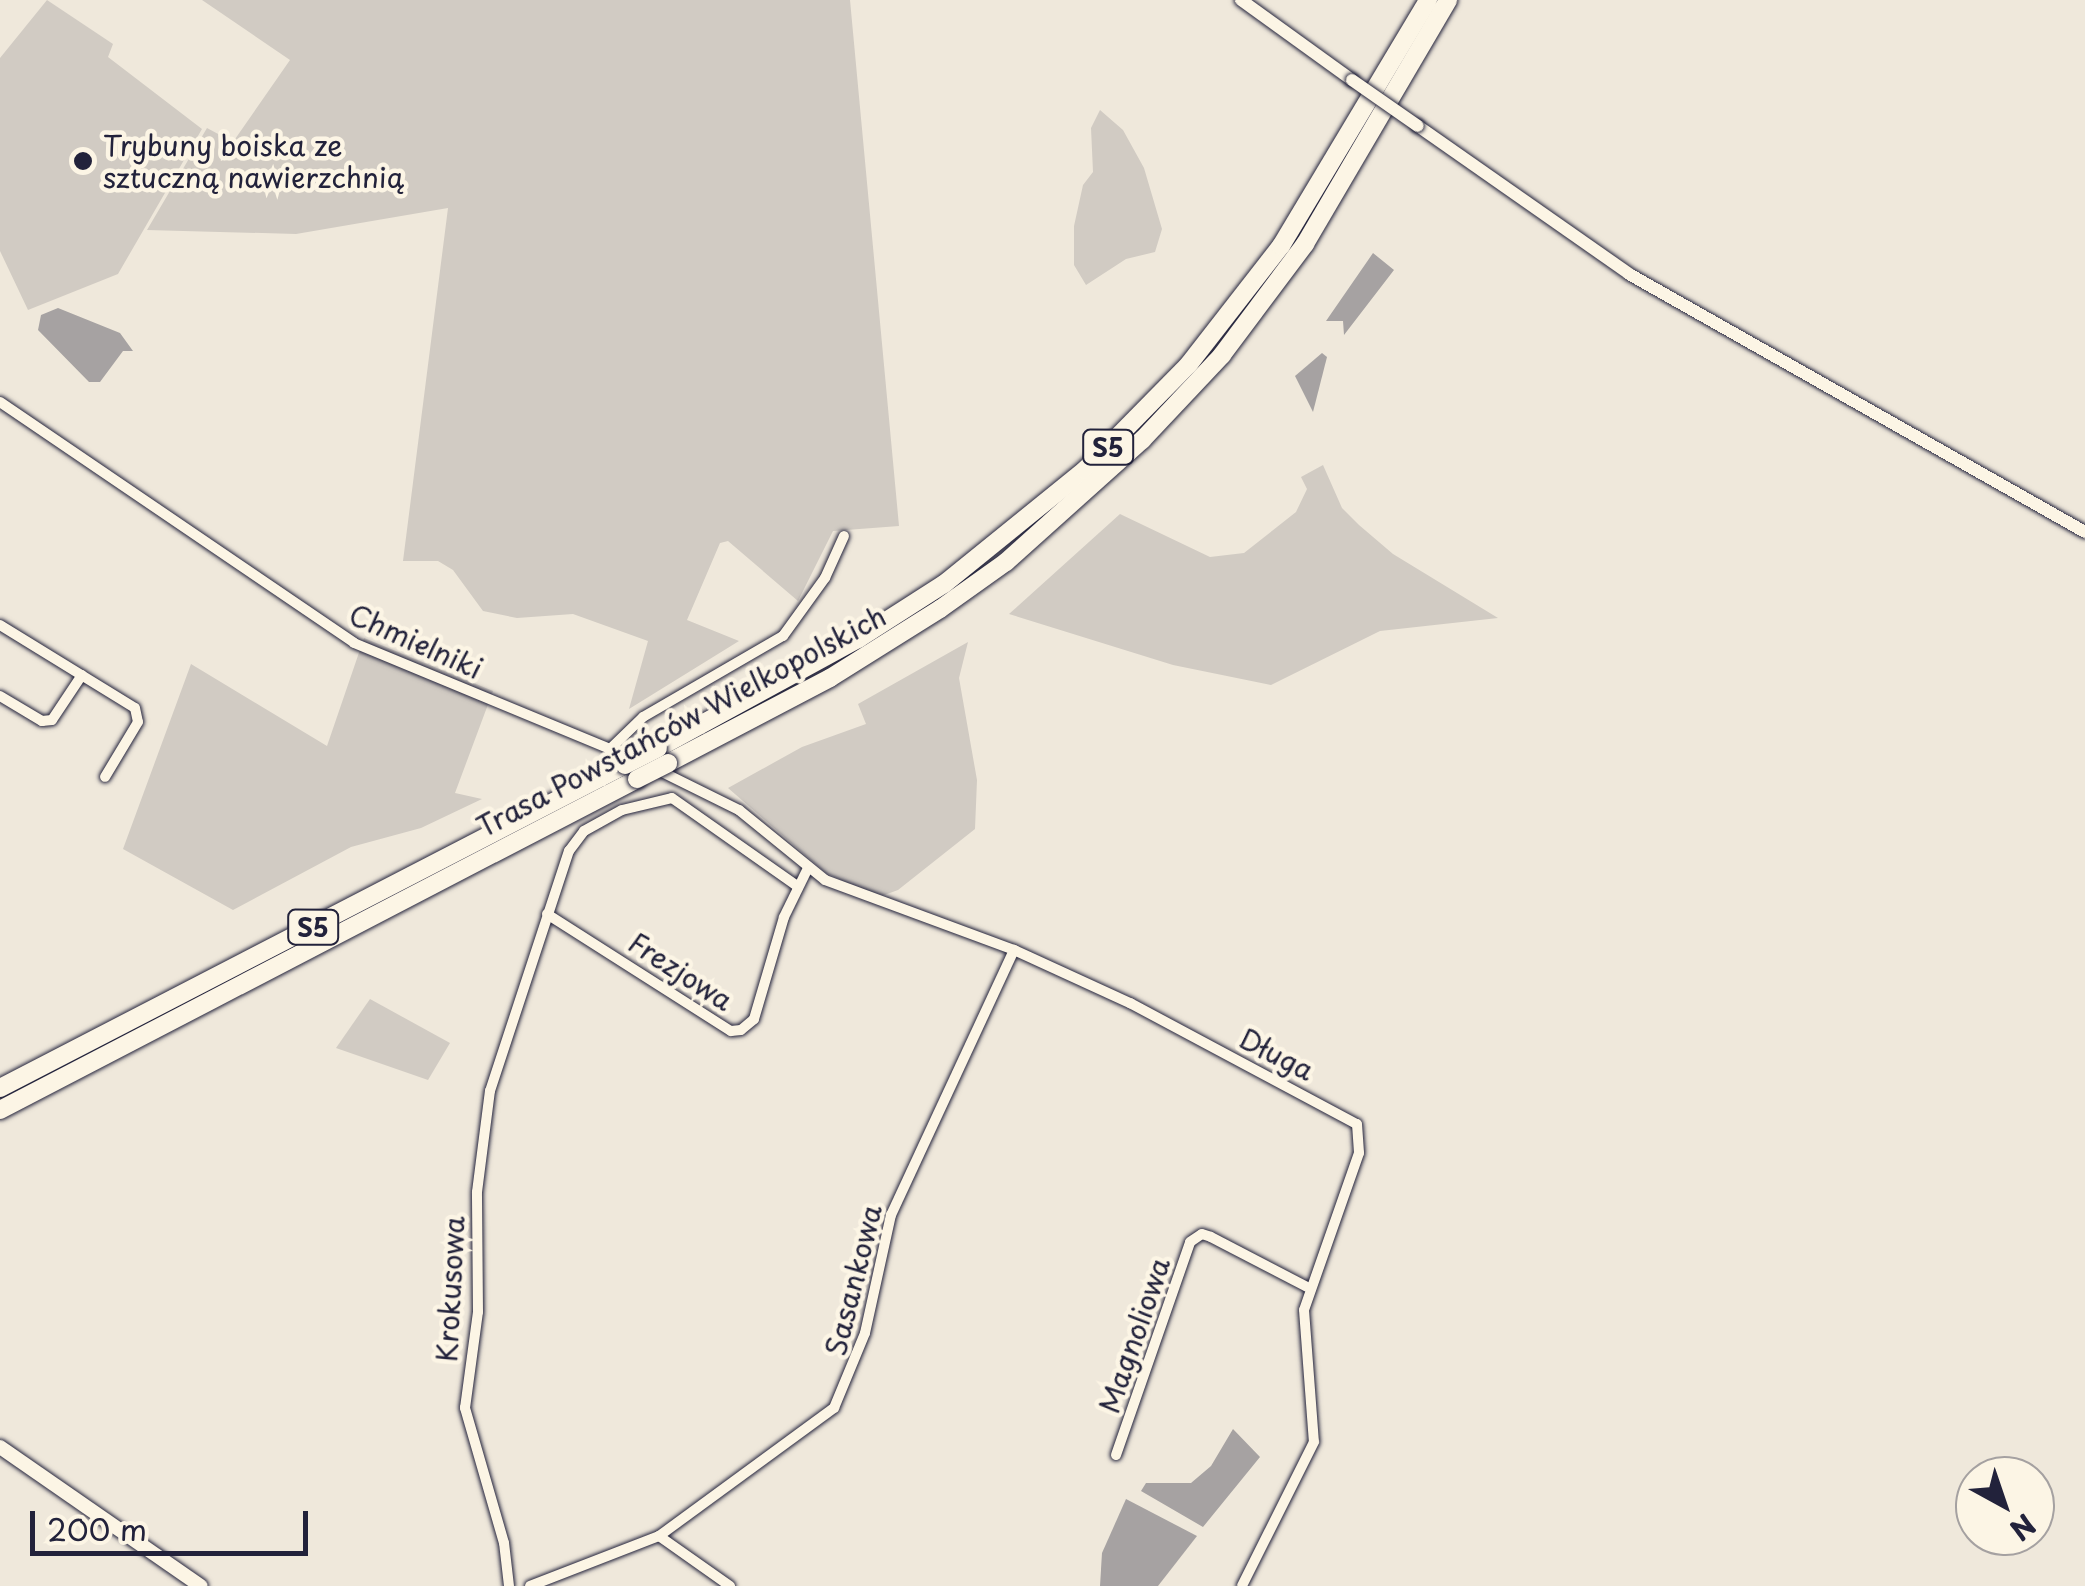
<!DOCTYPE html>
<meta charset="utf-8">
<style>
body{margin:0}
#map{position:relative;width:2085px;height:1586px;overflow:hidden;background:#efe8db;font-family:"Playpen Sans",sans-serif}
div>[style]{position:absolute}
.green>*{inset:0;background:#d1cbc3}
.water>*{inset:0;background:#a6a2a2}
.roads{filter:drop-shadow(0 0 2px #22223b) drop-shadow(0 0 2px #22223b)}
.minor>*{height:10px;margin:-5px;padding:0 5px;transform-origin:5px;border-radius:5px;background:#fcf5e5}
.tertiary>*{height:12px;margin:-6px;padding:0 6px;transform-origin:6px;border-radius:6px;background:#fcf5e5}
.secondary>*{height:14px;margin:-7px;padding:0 7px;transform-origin:7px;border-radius:7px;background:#fcf5e5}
.motorway>*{height:18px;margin:-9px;padding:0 9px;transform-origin:9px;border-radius:9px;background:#fcf5e5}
.bridges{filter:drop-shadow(0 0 2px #22223b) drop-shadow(0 0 2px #22223b)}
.tertiary-bridge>*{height:12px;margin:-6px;padding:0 6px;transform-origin:6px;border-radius:6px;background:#fcf5e5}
.motorway-bridge>*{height:18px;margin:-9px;padding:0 9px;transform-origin:9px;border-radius:9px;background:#fcf5e5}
.dots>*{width:28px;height:28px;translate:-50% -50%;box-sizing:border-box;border:5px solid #fcf5e5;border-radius:50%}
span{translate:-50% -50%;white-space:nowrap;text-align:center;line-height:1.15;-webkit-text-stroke:9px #fcf5e5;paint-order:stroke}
.shield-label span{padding:2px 8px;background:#fcf5e5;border:2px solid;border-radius:8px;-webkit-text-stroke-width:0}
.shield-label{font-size:25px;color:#22223b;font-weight:700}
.poi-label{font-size:28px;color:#22223b}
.left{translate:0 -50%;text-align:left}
.street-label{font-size:28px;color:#22223b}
.north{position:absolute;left:1955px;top:1456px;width:100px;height:100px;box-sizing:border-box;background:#fcf5e5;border:2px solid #a5a1a1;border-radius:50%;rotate:140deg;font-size:28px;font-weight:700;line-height:40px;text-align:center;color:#22223b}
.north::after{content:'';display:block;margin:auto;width:35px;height:45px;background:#22223b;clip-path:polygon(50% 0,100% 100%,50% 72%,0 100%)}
.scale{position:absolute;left:30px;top:1511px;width:278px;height:45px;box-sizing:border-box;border:5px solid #22223b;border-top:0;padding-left:12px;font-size:30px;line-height:35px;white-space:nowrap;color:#22223b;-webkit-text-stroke:8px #fcf5e5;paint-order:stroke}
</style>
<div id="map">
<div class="green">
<i style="clip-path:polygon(47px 0,113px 44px,108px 57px,202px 129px,118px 274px,28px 310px,0 251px,0 58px)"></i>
<i style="clip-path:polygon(202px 0,850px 0,899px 526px,833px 531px,798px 601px,728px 541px,720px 543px,687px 620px,739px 641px,629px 709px,648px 641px,573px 614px,517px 618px,483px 611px,453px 570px,438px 561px,403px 561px,448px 208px,296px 234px,147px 230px,207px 128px,233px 142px,290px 60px)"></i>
<i style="clip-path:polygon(1100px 110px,1123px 130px,1144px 168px,1162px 229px,1155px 252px,1126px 259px,1086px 285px,1074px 265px,1074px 226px,1083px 185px,1093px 172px,1091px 128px)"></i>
<i style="clip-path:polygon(1323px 465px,1342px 508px,1359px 525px,1393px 554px,1498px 618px,1380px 631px,1271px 685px,1173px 665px,1009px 614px,1120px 514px,1210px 557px,1244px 553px,1296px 512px,1307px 489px,1301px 477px)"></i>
<i style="clip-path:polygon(364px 638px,493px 691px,455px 793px,482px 799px,421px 828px,351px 847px,233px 910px,123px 849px,191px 664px,327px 746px)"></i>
<i style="clip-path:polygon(968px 642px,959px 678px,977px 780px,975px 829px,898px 890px,879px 897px,826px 873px,728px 788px,802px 747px,866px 724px,858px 704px)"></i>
<i style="clip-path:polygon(370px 999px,450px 1043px,428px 1080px,336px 1048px)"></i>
</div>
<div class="water">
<i style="clip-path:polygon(1373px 253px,1394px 270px,1344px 335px,1343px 321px,1326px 321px)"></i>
<i style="clip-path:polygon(58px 308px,120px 333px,133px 351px,123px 351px,100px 382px,89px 382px,38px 330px,41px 315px)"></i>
<i style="clip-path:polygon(1322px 353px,1327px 357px,1313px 412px,1295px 376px)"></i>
<i style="clip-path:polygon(1233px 1429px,1260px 1457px,1203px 1527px,1141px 1491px,1146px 1483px,1191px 1483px,1211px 1466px)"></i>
<i style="clip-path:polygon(1126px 1499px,1197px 1536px,1158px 1586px,1100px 1586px,1102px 1553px)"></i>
</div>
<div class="roads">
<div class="minor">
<i style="left:0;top:402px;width:428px;rotate:34.2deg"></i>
<i style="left:354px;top:643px;width:305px;rotate:22.5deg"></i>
<i style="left:0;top:625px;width:158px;rotate:31.6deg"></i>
<i style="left:135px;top:708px;width:14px;rotate:78deg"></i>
<i style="left:138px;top:722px;width:64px;rotate:121deg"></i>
<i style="left:0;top:696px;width:49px;rotate:30.8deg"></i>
<i style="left:42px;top:721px;width:10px;rotate:-6deg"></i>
<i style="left:52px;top:720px;width:54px;rotate:-56.3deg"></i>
<i style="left:610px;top:749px;width:46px;rotate:-44.1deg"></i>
<i style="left:643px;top:717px;width:162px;rotate:-30.1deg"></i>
<i style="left:783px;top:636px;width:72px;rotate:-54.1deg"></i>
<i style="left:825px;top:578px;width:46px;rotate:-65.7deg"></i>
<i style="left:656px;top:769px;width:93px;rotate:26.3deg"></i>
<i style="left:739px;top:810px;width:111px;rotate:39.1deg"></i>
<i style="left:825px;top:880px;width:202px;rotate:20.3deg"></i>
<i style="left:1014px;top:950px;width:128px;rotate:24.6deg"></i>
<i style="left:1130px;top:1003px;width:257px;rotate:28.1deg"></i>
<i style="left:1357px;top:1124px;width:29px;rotate:86deg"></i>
<i style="left:1359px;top:1153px;width:166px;rotate:109.3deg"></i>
<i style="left:1304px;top:1310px;width:132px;rotate:85.7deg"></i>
<i style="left:1314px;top:1442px;width:161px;rotate:116.6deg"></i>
<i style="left:547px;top:914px;width:218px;rotate:32.5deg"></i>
<i style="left:731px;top:1031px;width:10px;rotate:-6deg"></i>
<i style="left:741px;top:1030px;width:17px;rotate:-40deg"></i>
<i style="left:754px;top:1019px;width:106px;rotate:-73.6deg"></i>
<i style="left:784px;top:917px;width:55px;rotate:-63.9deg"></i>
<i style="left:1116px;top:1455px;width:225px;rotate:-70.8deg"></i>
<i style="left:1190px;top:1242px;width:14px;rotate:-34deg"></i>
<i style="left:1202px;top:1234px;width:9px;rotate:18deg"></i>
<i style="left:1211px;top:1237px;width:108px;rotate:27.5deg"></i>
<i style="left:659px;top:1536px;width:87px;rotate:35.2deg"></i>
<i style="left:509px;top:1586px;width:43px;rotate:-96.6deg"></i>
<i style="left:504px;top:1543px;width:141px;rotate:-106.1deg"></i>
<i style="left:465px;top:1408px;width:97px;rotate:-82.3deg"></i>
<i style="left:478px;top:1312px;width:120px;rotate:-90.5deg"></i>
<i style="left:477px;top:1192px;width:102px;rotate:-82.7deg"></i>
<i style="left:490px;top:1091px;width:253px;rotate:-71.8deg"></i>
<i style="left:569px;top:851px;width:25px;rotate:-53deg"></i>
<i style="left:584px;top:831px;width:43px;rotate:-28.9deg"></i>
<i style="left:622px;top:810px;width:51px;rotate:-13.5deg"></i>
<i style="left:672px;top:798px;width:151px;rotate:35.1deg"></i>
<i style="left:530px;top:1586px;width:138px;rotate:-21.2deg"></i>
<i style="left:659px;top:1536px;width:217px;rotate:-36.2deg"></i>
<i style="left:834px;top:1408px;width:81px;rotate:-67.5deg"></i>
<i style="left:865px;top:1333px;width:121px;rotate:-77.6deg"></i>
<i style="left:891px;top:1215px;width:292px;rotate:-65.1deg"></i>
</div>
<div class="tertiary">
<i style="left:1241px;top:0;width:137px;rotate:35.8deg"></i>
<i style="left:1418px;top:126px;width:258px;rotate:35deg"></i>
<i style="left:1629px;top:274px;width:524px;rotate:29.5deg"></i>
</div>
<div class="secondary">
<i style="left:0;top:1447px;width:244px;rotate:34.7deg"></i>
</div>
<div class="motorway">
<i style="left:658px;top:748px;width:228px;rotate:-28.6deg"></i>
<i style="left:858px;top:639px;width:102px;rotate:-32.6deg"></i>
<i style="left:944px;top:584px;width:181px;rotate:-39deg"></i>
<i style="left:1085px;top:470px;width:148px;rotate:-45.5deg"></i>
<i style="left:1189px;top:364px;width:150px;rotate:-52.1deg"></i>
<i style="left:1281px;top:246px;width:287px;rotate:-59.1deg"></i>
<i style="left:668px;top:763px;width:183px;rotate:-27.7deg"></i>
<i style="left:830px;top:678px;width:130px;rotate:-32.1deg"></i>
<i style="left:940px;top:609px;width:81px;rotate:-35.5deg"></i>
<i style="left:1006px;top:562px;width:183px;rotate:-41.9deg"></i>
<i style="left:1142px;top:440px;width:117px;rotate:-46.7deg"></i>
<i style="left:1222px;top:355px;width:139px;rotate:-53.2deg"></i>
<i style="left:1305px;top:244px;width:283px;rotate:-59.6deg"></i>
<i style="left:0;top:1088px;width:704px;rotate:-27.33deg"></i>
<i style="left:0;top:1110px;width:718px;rotate:-27.46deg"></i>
</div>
</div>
<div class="bridges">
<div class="tertiary-bridge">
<i style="left:1352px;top:80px;width:80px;rotate:34.9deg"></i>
</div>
<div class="motorway-bridge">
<i style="left:625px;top:765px;width:37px;rotate:-27deg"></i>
<i style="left:637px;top:779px;width:35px;rotate:-27deg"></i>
</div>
</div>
<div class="dots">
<i style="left:83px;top:161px;background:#22223b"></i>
</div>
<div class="shield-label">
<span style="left:1108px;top:447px">S5</span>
<span style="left:313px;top:927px">S5</span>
</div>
<div class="poi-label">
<span class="left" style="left:103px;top:161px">Trybuny boiska ze<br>sztuczną nawierzchnią</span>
</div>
<div class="street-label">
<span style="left:416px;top:641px;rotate:24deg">Chmielniki</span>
<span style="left:681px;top:721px;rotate:-28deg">Trasa Powstańców Wielkopolskich</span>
<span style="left:681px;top:971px;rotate:33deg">Frezjowa</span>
<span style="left:1277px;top:1054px;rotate:27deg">Długa</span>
<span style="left:853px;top:1280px;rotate:-76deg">Sasankowa</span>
<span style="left:450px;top:1289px;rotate:-87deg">Krokusowa</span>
<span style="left:1134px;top:1335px;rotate:-71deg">Magnoliowa</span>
</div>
<div class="north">N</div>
<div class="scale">200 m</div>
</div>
